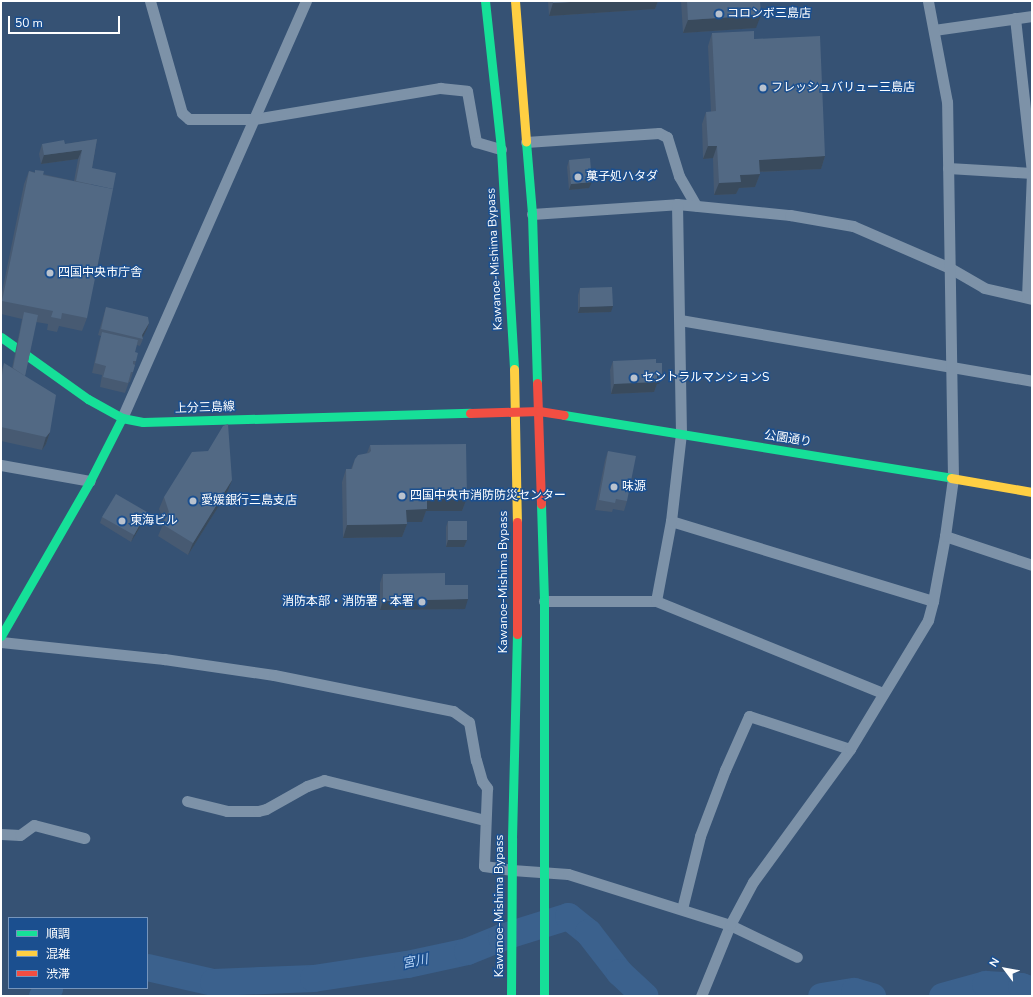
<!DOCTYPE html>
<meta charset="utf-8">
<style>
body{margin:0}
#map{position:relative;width:1033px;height:997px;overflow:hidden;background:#365274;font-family:"Nunito Sans","Noto Sans JP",sans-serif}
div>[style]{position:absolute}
.river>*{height:27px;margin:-13.5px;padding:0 13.5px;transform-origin:13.5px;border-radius:13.5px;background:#3b618d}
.street>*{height:11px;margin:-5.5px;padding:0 5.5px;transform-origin:5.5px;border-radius:5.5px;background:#7d92a8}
.fast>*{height:9px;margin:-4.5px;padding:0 4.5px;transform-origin:4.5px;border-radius:4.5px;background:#16e098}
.slow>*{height:9px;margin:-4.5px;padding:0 4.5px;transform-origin:4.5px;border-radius:4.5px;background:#ffcf43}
.jam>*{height:9px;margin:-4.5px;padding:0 4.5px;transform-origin:4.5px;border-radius:4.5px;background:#f24e42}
.wall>*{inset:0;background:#475a72}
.shaded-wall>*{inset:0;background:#394a5c}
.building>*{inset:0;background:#526984}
.dots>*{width:11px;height:11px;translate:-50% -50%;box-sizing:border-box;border:2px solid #1b4f8f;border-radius:50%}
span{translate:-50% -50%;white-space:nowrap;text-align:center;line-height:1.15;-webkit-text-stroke:3px #1b4f8f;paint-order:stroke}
.poi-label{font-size:12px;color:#fff}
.left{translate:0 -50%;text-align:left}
.right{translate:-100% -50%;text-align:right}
.street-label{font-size:12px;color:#fff}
.water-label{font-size:13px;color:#b5d3f5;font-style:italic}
.frame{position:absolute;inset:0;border:2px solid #fff;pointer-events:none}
.legend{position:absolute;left:8px;top:917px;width:140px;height:72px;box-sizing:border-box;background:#1b4f8f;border:1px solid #7695bc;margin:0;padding:5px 7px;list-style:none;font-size:12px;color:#fff}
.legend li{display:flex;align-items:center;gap:8px;height:20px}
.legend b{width:20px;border:1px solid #7695bc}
.north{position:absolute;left:985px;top:949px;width:40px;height:40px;-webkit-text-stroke:3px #1b4f8f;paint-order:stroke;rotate:302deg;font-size:11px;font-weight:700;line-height:16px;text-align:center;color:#fff}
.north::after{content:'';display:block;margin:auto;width:14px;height:18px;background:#fff;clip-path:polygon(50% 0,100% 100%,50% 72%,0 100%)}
.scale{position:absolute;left:8px;top:16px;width:112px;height:18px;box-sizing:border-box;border:2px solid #fff;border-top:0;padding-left:5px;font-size:12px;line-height:14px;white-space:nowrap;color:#fff;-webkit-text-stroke:3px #1b4f8f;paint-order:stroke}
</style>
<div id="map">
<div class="river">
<i style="left:147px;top:967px;width:68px;rotate:12.8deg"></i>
<i style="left:213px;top:982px;width:100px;rotate:-2.3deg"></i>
<i style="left:313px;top:978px;width:95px;rotate:-8.5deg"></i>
<i style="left:407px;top:964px;width:61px;rotate:-12.2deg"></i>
<i style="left:467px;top:951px;width:37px;rotate:-22deg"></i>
<i style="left:501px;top:937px;width:70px;rotate:-17.4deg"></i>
<i style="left:568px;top:916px;width:26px;rotate:39deg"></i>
<i style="left:588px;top:932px;width:51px;rotate:52.2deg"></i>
<i style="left:619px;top:972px;width:35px;rotate:43deg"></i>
<i style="left:42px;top:996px;width:11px;rotate:-49deg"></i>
<i style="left:821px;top:996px;width:33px;rotate:-9deg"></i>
<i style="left:854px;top:991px;width:19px;rotate:16deg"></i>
<i style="left:942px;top:996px;width:45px;rotate:-15.6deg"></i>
<i style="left:985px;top:984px;width:36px;rotate:3deg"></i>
<i style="left:1021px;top:986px;width:12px;rotate:20deg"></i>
</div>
<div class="street">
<i style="left:150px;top:1px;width:116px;rotate:74.1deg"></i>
<i style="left:182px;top:113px;width:9px;rotate:41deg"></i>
<i style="left:189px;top:119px;width:65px"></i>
<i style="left:254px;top:119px;width:189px;rotate:-9.5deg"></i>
<i style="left:440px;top:88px;width:27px;rotate:6deg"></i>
<i style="left:467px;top:91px;width:52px;rotate:80deg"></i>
<i style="left:476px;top:142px;width:26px;rotate:16deg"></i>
<i style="left:1015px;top:18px;width:155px;rotate:83.7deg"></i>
<i style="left:934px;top:30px;width:99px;rotate:-8.1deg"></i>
<i style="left:526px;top:142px;width:133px;rotate:-3.9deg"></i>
<i style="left:659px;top:133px;width:9px;rotate:27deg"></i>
<i style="left:667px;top:137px;width:41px;rotate:72.9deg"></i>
<i style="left:679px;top:176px;width:34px;rotate:60deg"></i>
<i style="left:948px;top:168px;width:84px;rotate:3.4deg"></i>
<i style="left:532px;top:214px;width:145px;rotate:-3.9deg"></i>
<i style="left:677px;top:204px;width:114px;rotate:5.6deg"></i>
<i style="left:790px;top:215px;width:64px;rotate:9.9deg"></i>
<i style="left:853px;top:226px;width:106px;rotate:23.4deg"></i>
<i style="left:950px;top:268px;width:39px;rotate:30deg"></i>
<i style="left:984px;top:288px;width:49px;rotate:12.9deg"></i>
<i style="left:1027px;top:297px;width:122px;rotate:-87.7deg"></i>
<i style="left:680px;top:320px;width:357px;rotate:9.8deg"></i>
<i style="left:122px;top:418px;width:456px;rotate:-66.2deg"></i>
<i style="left:1px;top:465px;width:90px;rotate:10.2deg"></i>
<i style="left:671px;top:521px;width:274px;rotate:17deg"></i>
<i style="left:945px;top:536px;width:92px;rotate:18.4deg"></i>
<i style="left:544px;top:601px;width:112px"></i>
<i style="left:656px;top:601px;width:245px;rotate:22.1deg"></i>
<i style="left:656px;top:601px;width:81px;rotate:-79.4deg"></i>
<i style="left:671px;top:521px;width:89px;rotate:-83.5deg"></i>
<i style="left:681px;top:433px;width:229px;rotate:-91deg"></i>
<i style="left:1px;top:642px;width:164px;rotate:6deg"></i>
<i style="left:164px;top:659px;width:111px;rotate:8.3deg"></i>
<i style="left:274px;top:675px;width:183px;rotate:11.4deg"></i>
<i style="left:453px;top:711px;width:19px;rotate:35deg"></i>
<i style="left:469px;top:722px;width:39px;rotate:80deg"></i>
<i style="left:476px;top:760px;width:22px;rotate:74deg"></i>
<i style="left:482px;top:781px;width:9px;rotate:54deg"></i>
<i style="left:487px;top:788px;width:78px;rotate:92.2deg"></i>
<i style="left:484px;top:866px;width:28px;rotate:8deg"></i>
<i style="left:512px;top:870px;width:56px;rotate:4.1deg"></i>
<i style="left:568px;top:874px;width:170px;rotate:17.5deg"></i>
<i style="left:730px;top:925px;width:74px;rotate:25.5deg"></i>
<i style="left:187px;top:801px;width:41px;rotate:14deg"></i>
<i style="left:227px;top:811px;width:31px"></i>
<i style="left:258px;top:811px;width:8px;rotate:-14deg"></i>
<i style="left:266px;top:809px;width:47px;rotate:-29.3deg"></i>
<i style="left:307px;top:786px;width:18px;rotate:-19deg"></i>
<i style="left:324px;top:780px;width:166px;rotate:14deg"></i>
<i style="left:1px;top:834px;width:19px;rotate:3deg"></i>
<i style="left:20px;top:835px;width:17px;rotate:-36deg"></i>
<i style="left:34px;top:825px;width:52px;rotate:14.6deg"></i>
<i style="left:682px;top:909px;width:75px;rotate:-76.1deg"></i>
<i style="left:700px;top:836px;width:71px;rotate:-69.3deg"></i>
<i style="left:725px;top:770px;width:59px;rotate:-66deg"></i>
<i style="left:749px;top:716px;width:106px;rotate:18.1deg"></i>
<i style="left:701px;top:996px;width:77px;rotate:-67.8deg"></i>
<i style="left:730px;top:925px;width:49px;rotate:-61.9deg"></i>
<i style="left:753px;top:882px;width:165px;rotate:-53.9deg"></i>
<i style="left:850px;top:749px;width:151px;rotate:-58.8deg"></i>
<i style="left:928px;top:620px;width:20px;rotate:-75deg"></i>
<i style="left:933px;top:601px;width:66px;rotate:-79.5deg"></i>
<i style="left:945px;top:536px;width:59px;rotate:-82.1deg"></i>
<i style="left:953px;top:478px;width:376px;rotate:-90.9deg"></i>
<i style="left:947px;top:102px;width:103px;rotate:-100.7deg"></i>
</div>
<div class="fast">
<i style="left:485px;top:1px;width:149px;rotate:83.8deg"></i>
<i style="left:501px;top:149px;width:220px;rotate:86.6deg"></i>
<i style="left:526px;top:142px;width:72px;rotate:85.2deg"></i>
<i style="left:532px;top:214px;width:169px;rotate:88.3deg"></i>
<i style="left:1px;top:337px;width:107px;rotate:35.5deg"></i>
<i style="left:88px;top:399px;width:39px;rotate:29deg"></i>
<i style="left:122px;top:418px;width:21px;rotate:11deg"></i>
<i style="left:143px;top:422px;width:327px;rotate:-1.6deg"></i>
<i style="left:564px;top:415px;width:392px;rotate:9.2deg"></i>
<i style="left:541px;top:504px;width:97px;rotate:88.2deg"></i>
<i style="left:544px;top:601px;width:395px;rotate:90deg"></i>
<i style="left:1px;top:636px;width:179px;rotate:-60.1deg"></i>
<i style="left:90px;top:481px;width:71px;rotate:-63.1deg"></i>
<i style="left:511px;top:996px;width:158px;rotate:-89.6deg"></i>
<i style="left:512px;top:838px;width:204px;rotate:-88.6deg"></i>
</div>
<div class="slow">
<i style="left:515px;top:1px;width:141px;rotate:85.5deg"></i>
<i style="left:514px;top:369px;width:153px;rotate:88.9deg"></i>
<i style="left:951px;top:478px;width:82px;rotate:9.8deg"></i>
</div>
<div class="jam">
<i style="left:537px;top:383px;width:121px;rotate:88.1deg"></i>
<i style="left:470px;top:413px;width:69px;rotate:-1.7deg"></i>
<i style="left:539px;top:411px;width:25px;rotate:9deg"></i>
<i style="left:517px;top:634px;width:112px;rotate:-90deg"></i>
</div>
<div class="wall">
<i style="clip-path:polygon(548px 1px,658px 1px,655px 9px,549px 16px)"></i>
<i style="clip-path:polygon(681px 1px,760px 1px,756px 28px,683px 33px)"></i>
<i style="clip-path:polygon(712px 33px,754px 39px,825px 156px,821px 169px,760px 172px,760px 174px,755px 187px,739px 188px,736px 194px,714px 195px,713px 158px,703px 159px,702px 124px,706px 112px,711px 112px,708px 46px)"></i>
<i style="clip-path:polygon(97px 139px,92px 168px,87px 318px,82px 331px,59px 326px,57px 332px,47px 330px,48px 324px,36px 322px,25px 376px,50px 432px,46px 444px,42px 450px,1px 441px,1px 372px,4px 363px,12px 368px,22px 319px,1px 314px,1px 297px,24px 184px,29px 171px,74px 181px,78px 159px,41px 164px,39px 154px,42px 144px,65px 144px)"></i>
<i style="clip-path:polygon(569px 160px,589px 188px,569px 190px,567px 167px)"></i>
<i style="clip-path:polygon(580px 288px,611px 312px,578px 313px,578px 295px)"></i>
<i style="clip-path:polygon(106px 307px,149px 323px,147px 329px,143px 337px,143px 339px,140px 346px,137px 345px,135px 352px,136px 361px,133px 372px,130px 382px,129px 382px,125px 393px,100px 387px,102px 375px,92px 373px,99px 342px,101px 336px,98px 335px)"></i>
<i style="clip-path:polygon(613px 361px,659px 384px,657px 384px,654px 392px,611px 394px,610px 370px)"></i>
<i style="clip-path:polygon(370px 445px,467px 498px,462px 511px,426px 511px,422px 522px,407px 522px,407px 524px,402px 537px,343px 538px,342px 482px,346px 469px,351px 469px,355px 459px,367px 453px)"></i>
<i style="clip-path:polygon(608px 451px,627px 501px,624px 511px,613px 509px,612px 512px,595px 510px,605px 460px)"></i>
<i style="clip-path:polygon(232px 480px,227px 493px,188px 555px,158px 536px,164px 522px,159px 509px,164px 497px)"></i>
<i style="clip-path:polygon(147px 512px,145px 519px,131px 542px,100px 523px,102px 517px)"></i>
<i style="clip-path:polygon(448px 521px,467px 540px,464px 547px,446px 547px,446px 527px)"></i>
<i style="clip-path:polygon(383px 574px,445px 585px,465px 609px,380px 610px,380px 583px)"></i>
</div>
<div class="shaded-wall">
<i style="clip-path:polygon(589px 1px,658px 1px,655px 9px,549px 16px,553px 3px)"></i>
<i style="clip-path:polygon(761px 15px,756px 28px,683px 33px,688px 20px)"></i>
<i style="clip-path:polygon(708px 146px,717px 146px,713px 158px,703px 159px)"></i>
<i style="clip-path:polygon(82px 150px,78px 159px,41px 164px,44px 155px)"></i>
<i style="clip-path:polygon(825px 156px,821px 169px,755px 172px,759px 160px)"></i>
<i style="clip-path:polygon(760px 174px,755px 187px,739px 188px,736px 194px,714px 195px,719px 183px,740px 175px)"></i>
<i style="clip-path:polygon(592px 182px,589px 188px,569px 190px,571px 184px)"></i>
<i style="clip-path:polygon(613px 306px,611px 312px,578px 313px,580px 307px)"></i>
<i style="clip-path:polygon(149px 323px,147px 329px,142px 339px,142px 335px)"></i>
<i style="clip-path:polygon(657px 374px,662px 374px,659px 384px,657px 384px,654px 392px,611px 394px,614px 384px)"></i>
<i style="clip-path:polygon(50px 432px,46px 444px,42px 450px,46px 437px)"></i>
<i style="clip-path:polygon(232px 480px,227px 493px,188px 555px,193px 543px)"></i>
<i style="clip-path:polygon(467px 498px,462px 511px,426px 511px,422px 522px,402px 522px,406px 510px,427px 499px)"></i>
<i style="clip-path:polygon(147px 512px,145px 519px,131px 542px,134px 535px)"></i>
<i style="clip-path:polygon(407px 524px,402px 537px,343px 538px,347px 525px)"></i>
<i style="clip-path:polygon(448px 540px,467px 540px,464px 547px,446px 547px)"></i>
<i style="clip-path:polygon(468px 599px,465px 609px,380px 610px,383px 601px)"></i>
</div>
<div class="building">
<i style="clip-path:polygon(553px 1px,589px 1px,553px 3px)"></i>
<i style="clip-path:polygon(687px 1px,760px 1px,761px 15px,688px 20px)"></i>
<i style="clip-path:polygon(754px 31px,754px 39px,820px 36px,825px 156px,759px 160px,760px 174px,740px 175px,741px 182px,719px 183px,717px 146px,708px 146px,706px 112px,716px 111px,712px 33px)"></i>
<i style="clip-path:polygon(97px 139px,92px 168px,116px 173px,113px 189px,76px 181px,82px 150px,44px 155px,42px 144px,64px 140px,65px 144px)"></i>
<i style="clip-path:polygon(590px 158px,592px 182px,571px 184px,569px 160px)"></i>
<i style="clip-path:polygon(35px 170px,44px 171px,43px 175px,113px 189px,87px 318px,62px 313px,61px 319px,51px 317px,53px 311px,2px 301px,29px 171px,35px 173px)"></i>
<i style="clip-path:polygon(612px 287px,613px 306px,580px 307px,580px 288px)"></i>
<i style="clip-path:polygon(106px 307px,148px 317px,149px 323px,142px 335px,143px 339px,101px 329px)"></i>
<i style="clip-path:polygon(24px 312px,38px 315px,25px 376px,13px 368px)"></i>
<i style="clip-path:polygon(102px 332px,138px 340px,135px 352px,138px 353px,136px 361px,133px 361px,133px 364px,135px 365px,133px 372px,131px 372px,128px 383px,103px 377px,106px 366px,95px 363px)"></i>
<i style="clip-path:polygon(656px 359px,656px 363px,662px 363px,662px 374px,657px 374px,657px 382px,614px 384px,613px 361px)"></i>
<i style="clip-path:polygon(4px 363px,56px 395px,50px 432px,46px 437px,1px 427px,1px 381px)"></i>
<i style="clip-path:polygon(228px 424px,232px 480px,193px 543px,162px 524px,169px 512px,164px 497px,192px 452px,208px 451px,223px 426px)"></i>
<i style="clip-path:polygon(466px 444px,467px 498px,427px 499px,427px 509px,406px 510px,407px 524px,347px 525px,346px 469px,352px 469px,355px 459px,358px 455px,369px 453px,371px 451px,370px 445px)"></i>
<i style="clip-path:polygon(608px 451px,636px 456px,627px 501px,616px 499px,615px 503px,599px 500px)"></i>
<i style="clip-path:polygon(116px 494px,147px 512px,134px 535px,102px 517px)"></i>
<i style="clip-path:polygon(448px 521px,467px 521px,467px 540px,448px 540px)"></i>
<i style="clip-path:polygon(445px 573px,445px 585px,468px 585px,468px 599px,383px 601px,383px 574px)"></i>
</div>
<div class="dots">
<i style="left:719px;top:14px;background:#b9c2ce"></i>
<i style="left:763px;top:88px;background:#b9c2ce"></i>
<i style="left:578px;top:177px;background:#b9c2ce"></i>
<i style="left:50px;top:273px;background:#b9c2ce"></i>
<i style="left:634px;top:378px;background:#b9c2ce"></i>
<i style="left:614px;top:487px;background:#b9c2ce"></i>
<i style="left:402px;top:496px;background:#b9c2ce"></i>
<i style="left:193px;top:501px;background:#b9c2ce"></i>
<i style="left:122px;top:521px;background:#b9c2ce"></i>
<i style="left:422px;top:602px;background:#b9c2ce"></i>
</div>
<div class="poi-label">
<span class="left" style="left:727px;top:14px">コロンボ三島店</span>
<span class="left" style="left:771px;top:88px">フレッシュバリュー三島店</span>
<span class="left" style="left:586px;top:177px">菓子処ハタダ</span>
<span class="left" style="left:58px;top:273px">四国中央市庁舎</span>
<span class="left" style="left:642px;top:378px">セントラルマンションS</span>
<span class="left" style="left:622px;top:487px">味源</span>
<span class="left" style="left:410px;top:496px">四国中央市消防防災センター</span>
<span class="left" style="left:201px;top:501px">愛媛銀行三島支店</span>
<span class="left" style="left:130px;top:521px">東海ビル</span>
<span class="right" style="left:414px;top:602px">消防本部・消防署・本署</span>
</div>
<div class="street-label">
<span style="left:495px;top:259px;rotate:-93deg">Kawanoe-Mishima Bypass</span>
<span style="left:205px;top:408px;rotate:-2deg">上分三島線</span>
<span style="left:788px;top:439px;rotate:9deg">公園通り</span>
<span style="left:504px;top:582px;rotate:-90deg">Kawanoe-Mishima Bypass</span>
<span style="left:500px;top:906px;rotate:-90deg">Kawanoe-Mishima Bypass</span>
</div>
<div class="water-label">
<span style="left:415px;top:962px;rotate:-11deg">宮川</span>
</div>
<div class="frame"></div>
<ul class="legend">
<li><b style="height:5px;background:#16e098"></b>順調</li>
<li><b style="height:5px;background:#ffcf43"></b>混雑</li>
<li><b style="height:5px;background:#f24e42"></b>渋滞</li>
</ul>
<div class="north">N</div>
<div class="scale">50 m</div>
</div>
